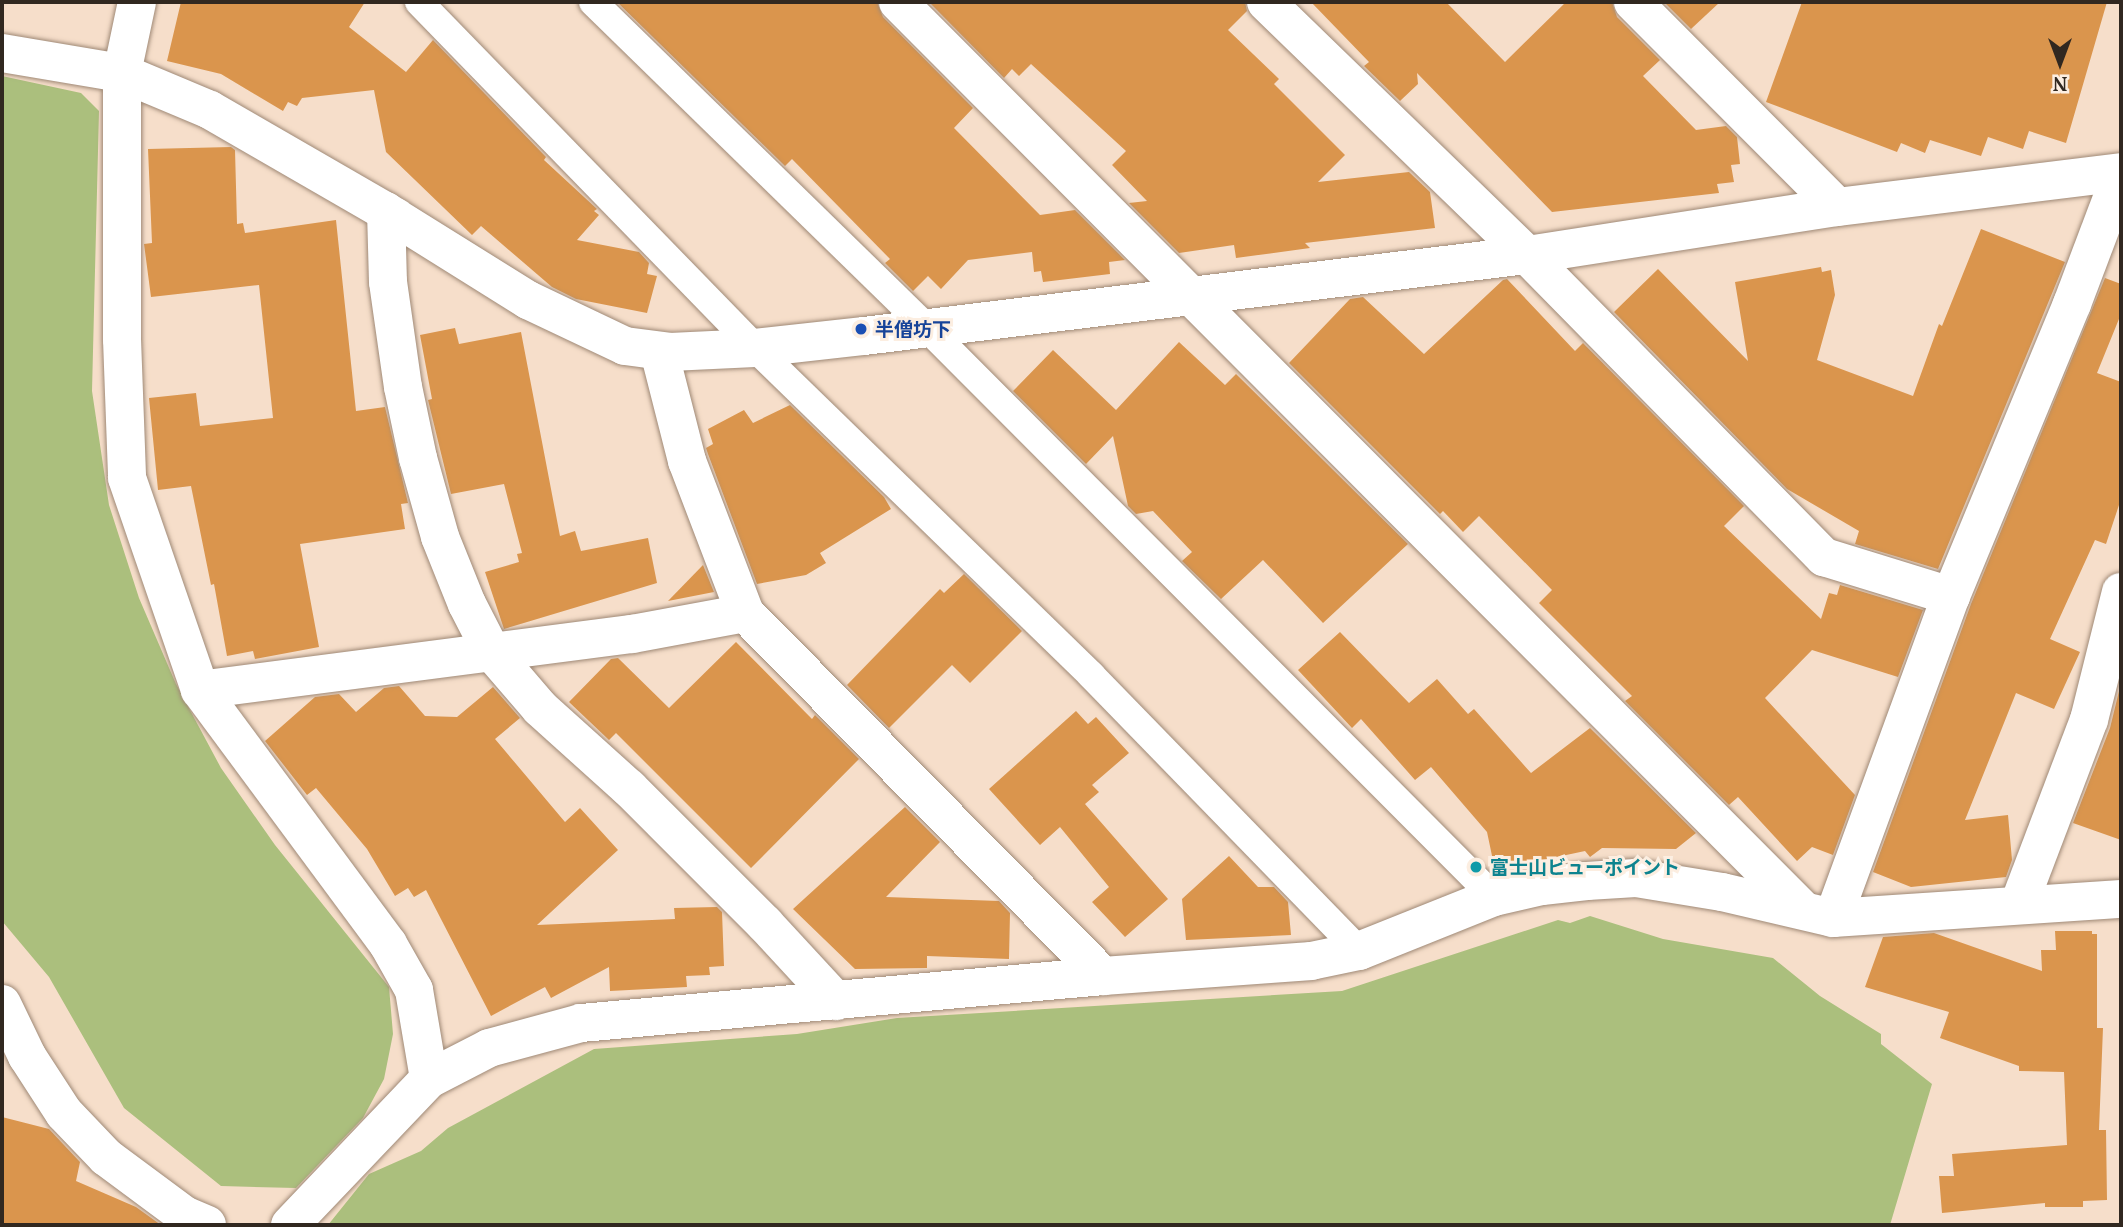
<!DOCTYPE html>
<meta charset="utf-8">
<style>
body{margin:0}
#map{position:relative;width:2123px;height:1227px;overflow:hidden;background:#f6deca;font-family:"PT Serif","Noto Sans JP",serif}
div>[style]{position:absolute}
.green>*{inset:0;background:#abbf7d}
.building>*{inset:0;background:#da954d}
.roads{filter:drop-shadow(0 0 2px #9f8976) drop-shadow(0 0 2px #9f8976)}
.lane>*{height:28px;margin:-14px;padding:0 14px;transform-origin:14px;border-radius:14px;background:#fff}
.street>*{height:38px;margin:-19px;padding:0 19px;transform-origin:19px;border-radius:19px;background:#fff}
.dots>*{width:19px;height:19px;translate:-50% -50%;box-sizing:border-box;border:4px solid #fceee1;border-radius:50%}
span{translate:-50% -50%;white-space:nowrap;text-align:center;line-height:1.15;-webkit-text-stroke:6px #fceee1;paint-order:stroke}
.transit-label{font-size:19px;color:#164399;font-weight:700}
.left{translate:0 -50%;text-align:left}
.culture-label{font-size:19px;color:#0d838f;font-weight:700}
.frame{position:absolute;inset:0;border:4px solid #312820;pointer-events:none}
.north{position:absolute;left:2025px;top:28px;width:70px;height:70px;-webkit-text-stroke:5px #fceee1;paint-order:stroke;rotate:180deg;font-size:19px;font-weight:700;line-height:28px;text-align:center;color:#312820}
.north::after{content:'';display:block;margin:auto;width:24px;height:32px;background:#312820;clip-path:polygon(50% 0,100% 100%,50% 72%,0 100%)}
</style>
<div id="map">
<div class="green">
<i style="clip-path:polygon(2px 76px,81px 93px,99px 111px,92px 391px,109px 505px,139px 598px,176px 684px,221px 768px,275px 845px,389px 987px,393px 1034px,384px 1079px,363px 1118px,296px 1188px,221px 1186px,124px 1108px,49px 977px,2px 921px)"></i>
<i style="clip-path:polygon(1590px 916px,1663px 939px,1773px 958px,1820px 996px,1881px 1034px,1881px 1044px,1932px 1084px,1890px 1225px,328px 1225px,369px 1174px,421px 1151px,448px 1128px,594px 1049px,797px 1034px,897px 1018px,1342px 991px,1558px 920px,1570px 923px)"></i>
</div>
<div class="building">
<i style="clip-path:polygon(181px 2px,365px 2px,349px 27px,406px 72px,433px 40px,546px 157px,544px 160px,597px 209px,594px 211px,599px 215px,577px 240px,639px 252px,649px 263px,647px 274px,657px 276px,647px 313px,576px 299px,552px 287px,481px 226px,472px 235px,386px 152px,374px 90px,302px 98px,297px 106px,288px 102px,283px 111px,221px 74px,167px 61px)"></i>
<i style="clip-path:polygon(617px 2px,877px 2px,883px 17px,973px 108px,954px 128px,1040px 215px,1075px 210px,1125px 260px,1109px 262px,1110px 274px,1043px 282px,1041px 271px,1034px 272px,1032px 252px,968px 260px,941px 289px,928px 276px,913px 291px,885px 263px,890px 259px,792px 159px,785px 166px)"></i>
<i style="clip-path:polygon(929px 2px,1245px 2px,1247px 11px,1228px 30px,1279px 79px,1274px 84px,1345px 155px,1318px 182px,1409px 172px,1430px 192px,1435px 228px,1305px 243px,1310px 248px,1236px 258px,1234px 245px,1179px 253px,1129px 203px,1147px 201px,1112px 165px,1126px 151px,1031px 64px,1019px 76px,1012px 69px,1004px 78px)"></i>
<i style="clip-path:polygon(1311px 2px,1446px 2px,1505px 62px,1566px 2px,1612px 2px,1617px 17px,1660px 60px,1643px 76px,1696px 130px,1726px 126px,1737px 137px,1740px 164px,1731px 165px,1734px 182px,1717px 184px,1719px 193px,1552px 212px,1417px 73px,1418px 84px,1400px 101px,1364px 66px,1369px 62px)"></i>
<i style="clip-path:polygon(1664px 2px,1720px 2px,1691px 29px)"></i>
<i style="clip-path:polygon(1802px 2px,2107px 2px,2066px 143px,2029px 131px,2023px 149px,1988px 137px,1981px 156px,1930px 140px,1925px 153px,1901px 143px,1897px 152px,1766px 102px)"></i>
<i style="clip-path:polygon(231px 147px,235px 150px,237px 224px,243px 223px,245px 233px,336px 220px,356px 411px,385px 407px,408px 503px,401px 504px,405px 529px,300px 544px,319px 647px,255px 659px,253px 651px,227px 656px,214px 584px,211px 585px,191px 486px,158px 490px,149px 398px,196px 393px,200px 426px,273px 418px,259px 285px,151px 297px,144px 244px,152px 243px,148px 149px)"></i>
<i style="clip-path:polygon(1981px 229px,2065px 262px,1938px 569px,1855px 544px,1859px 531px,1787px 489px,1614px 312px,1658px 269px,1748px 361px,1735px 282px,1821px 267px,1822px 272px,1831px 270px,1835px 295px,1817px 360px,1913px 396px,1939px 324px,1942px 326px)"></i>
<i style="clip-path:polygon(2105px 278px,2121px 284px,2121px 314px,2097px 373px,2121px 382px,2121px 499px,2106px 544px,2095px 540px,2050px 639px,2080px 652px,2054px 709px,2016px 693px,1965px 820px,2008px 815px,2012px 860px,2006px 877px,1911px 887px,1873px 872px,1971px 604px)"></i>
<i style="clip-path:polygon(1507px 279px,1575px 351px,1583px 343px,1744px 506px,1724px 526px,1821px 619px,1829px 593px,1837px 595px,1840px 585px,1923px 610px,1898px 677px,1812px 650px,1765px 698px,1855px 795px,1833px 855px,1812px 847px,1797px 861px,1738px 797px,1729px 805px,1625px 701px,1632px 696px,1539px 603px,1552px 590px,1479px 516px,1463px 532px,1443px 511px,1440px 514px,1289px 363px,1350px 299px,1363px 297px,1424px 354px,1503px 280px)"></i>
<i style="clip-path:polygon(455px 328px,459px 344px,521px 332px,560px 536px,575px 531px,581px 551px,648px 538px,657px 583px,504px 629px,485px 572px,519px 562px,517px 554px,522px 553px,504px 484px,451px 494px,428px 400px,432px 399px,420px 335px)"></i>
<i style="clip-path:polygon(1179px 342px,1225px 385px,1236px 374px,1408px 544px,1323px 623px,1263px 560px,1221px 599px,1182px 561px,1192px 552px,1153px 511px,1136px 514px,1128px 506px,1113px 436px,1086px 464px,1013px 391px,1053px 350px,1116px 410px)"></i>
<i style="clip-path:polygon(790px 405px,884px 497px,891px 509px,820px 553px,826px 563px,806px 575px,757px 584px,708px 454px,706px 448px,713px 444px,708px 429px,744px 410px,753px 423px)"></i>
<i style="clip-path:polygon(703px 565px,714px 592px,668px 601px)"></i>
<i style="clip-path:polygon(964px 574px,1022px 631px,970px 683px,952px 665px,889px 728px,847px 685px,940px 589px,944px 593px)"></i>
<i style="clip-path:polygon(1340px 632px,1409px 703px,1437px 679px,1468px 714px,1474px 709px,1531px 773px,1590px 728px,1696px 833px,1676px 849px,1602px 848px,1590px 857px,1585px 851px,1495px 870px,1487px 832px,1431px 767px,1415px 780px,1361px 719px,1352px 728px,1298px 670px)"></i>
<i style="clip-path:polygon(736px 642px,812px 719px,815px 715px,859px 759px,751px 868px,616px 733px,609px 740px,569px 702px,611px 659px,618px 658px,669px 708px)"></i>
<i style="clip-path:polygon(399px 686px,425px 716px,457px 717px,493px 687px,520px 718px,495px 739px,565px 822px,580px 808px,618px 850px,537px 925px,675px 919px,674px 908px,717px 907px,722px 912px,724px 966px,709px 967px,710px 975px,686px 976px,687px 987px,610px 991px,609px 967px,551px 998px,545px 987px,491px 1016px,426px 890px,414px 897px,408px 888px,395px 896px,367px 849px,316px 788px,307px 795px,265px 741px,315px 697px,339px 694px,356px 712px,384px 688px)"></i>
<i style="clip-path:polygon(2119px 691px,2121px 691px,2121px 840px,2073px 823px,2110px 728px)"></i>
<i style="clip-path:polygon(1076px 711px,1088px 724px,1096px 717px,1129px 753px,1092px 785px,1099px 792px,1085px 804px,1168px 899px,1125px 937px,1092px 902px,1109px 887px,1060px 827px,1040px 845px,989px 789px)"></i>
<i style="clip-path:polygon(905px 807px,940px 842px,886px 897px,999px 901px,1010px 913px,1009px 959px,927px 956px,927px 968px,855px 969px,793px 909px)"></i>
<i style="clip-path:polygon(1229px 856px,1258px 887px,1274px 887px,1288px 902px,1291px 935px,1186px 940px,1182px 899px)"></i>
<i style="clip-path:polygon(2055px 931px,2092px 931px,2092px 934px,2097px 934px,2097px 1028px,2103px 1028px,2099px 1130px,2106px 1130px,2107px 1200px,2083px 1201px,2083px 1207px,2045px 1207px,2045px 1203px,1942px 1213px,1939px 1176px,1954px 1176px,1952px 1154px,2067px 1145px,2064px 1072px,2019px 1071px,2019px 1066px,1940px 1038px,1949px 1012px,1865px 987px,1883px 937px,1934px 933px,2042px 971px,2041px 950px,2056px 950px)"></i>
<i style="clip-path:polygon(2px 1117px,49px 1129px,80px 1162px,76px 1181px,136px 1207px,161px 1225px,2px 1225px)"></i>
</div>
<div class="roads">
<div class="lane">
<i style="left:419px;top:2px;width:482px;rotate:45.8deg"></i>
<i style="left:755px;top:348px;width:469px;rotate:44.2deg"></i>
<i style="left:1091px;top:675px;width:385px;rotate:45.8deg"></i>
<i style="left:593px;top:2px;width:467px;rotate:44.3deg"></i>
<i style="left:927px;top:328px;width:803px;rotate:45.1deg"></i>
</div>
<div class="street">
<i style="left:137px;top:2px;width:73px;rotate:101.9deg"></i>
<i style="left:122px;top:73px;width:266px;rotate:90deg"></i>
<i style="left:122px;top:339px;width:139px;rotate:87.9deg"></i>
<i style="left:127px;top:478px;width:224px;rotate:71deg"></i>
<i style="left:200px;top:690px;width:316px;rotate:53.5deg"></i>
<i style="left:388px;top:944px;width:53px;rotate:60.5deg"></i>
<i style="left:414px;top:990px;width:90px;rotate:80.4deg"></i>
<i style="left:898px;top:2px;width:1282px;rotate:45.09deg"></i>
<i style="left:1266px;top:2px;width:363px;rotate:44.1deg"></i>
<i style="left:1527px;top:255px;width:424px;rotate:45.5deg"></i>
<i style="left:1824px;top:557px;width:133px;rotate:17.1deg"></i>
<i style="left:1633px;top:2px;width:289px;rotate:45.1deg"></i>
<i style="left:2px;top:53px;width:122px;rotate:9.5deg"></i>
<i style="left:122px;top:73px;width:95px;rotate:22.8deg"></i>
<i style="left:210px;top:110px;width:214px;rotate:30deg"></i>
<i style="left:395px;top:217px;width:157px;rotate:32deg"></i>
<i style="left:528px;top:300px;width:107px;rotate:25.4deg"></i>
<i style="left:625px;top:346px;width:45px;rotate:7.6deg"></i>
<i style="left:670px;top:352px;width:85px;rotate:-2.7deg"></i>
<i style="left:755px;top:348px;width:110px;rotate:-6.3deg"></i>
<i style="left:864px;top:336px;width:668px;rotate:-6.97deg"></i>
<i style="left:1527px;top:255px;width:314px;rotate:-8.8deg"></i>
<i style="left:1837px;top:207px;width:286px;rotate:-7deg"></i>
<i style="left:386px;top:211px;width:71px;rotate:88.4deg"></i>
<i style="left:388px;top:282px;width:106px;rotate:81.9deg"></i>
<i style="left:403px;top:387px;width:73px;rotate:78.1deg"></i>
<i style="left:418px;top:458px;width:82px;rotate:74.4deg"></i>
<i style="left:440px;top:537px;width:72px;rotate:68.1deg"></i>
<i style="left:467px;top:604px;width:53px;rotate:62.9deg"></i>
<i style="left:491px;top:651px;width:75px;rotate:49.3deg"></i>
<i style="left:540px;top:708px;width:120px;rotate:42deg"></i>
<i style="left:629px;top:788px;width:192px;rotate:45deg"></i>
<i style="left:765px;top:924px;width:105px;rotate:47.3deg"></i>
<i style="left:659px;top:351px;width:114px;rotate:75.7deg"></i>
<i style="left:687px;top:461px;width:163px;rotate:69.1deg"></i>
<i style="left:745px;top:613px;width:510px;rotate:45.4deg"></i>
<i style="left:200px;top:690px;width:436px;rotate:-7.4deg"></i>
<i style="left:632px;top:634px;width:115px;rotate:-10.5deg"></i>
<i style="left:2019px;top:904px;width:197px;rotate:-69.2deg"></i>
<i style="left:2089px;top:720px;width:132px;rotate:-76deg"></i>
<i style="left:1833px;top:918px;width:343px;rotate:-69.9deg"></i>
<i style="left:1951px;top:596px;width:316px;rotate:-67.5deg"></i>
<i style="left:2072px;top:304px;width:139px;rotate:-69.3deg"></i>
<i style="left:2px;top:1004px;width:58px;rotate:64.3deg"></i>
<i style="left:27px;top:1056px;width:68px;rotate:57deg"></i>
<i style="left:64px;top:1113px;width:61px;rotate:46.3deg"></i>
<i style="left:106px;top:1157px;width:97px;rotate:36.6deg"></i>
<i style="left:184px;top:1215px;width:25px;rotate:23deg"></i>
<i style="left:290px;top:1225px;width:202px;rotate:-46.4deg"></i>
<i style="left:429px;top:1079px;width:68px;rotate:-27.3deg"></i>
<i style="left:489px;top:1048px;width:95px;rotate:-15.2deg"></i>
<i style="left:581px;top:1023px;width:524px;rotate:-5.14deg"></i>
<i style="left:1103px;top:976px;width:209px;rotate:-4.1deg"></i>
<i style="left:1311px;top:961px;width:49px;rotate:-11.8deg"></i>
<i style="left:1359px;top:951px;width:145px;rotate:-21.8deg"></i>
<i style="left:1494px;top:897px;width:49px;rotate:-12.9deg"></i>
<i style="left:1542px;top:886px;width:45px;rotate:-6.3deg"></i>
<i style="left:1587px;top:881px;width:49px;rotate:-3.5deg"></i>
<i style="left:1636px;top:878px;width:87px;rotate:9.2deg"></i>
<i style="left:1722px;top:892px;width:114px;rotate:13.2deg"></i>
<i style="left:1833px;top:918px;width:289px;rotate:-3.8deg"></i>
</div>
</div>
<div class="dots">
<i style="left:861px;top:329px;background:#1a4fb4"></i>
<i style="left:1476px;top:867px;background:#0f9aa8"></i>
</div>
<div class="transit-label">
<span class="left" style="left:875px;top:329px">半僧坊下</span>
</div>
<div class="culture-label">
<span class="left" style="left:1490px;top:867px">富士山ビューポイント</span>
</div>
<div class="frame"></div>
<div class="north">N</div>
</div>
